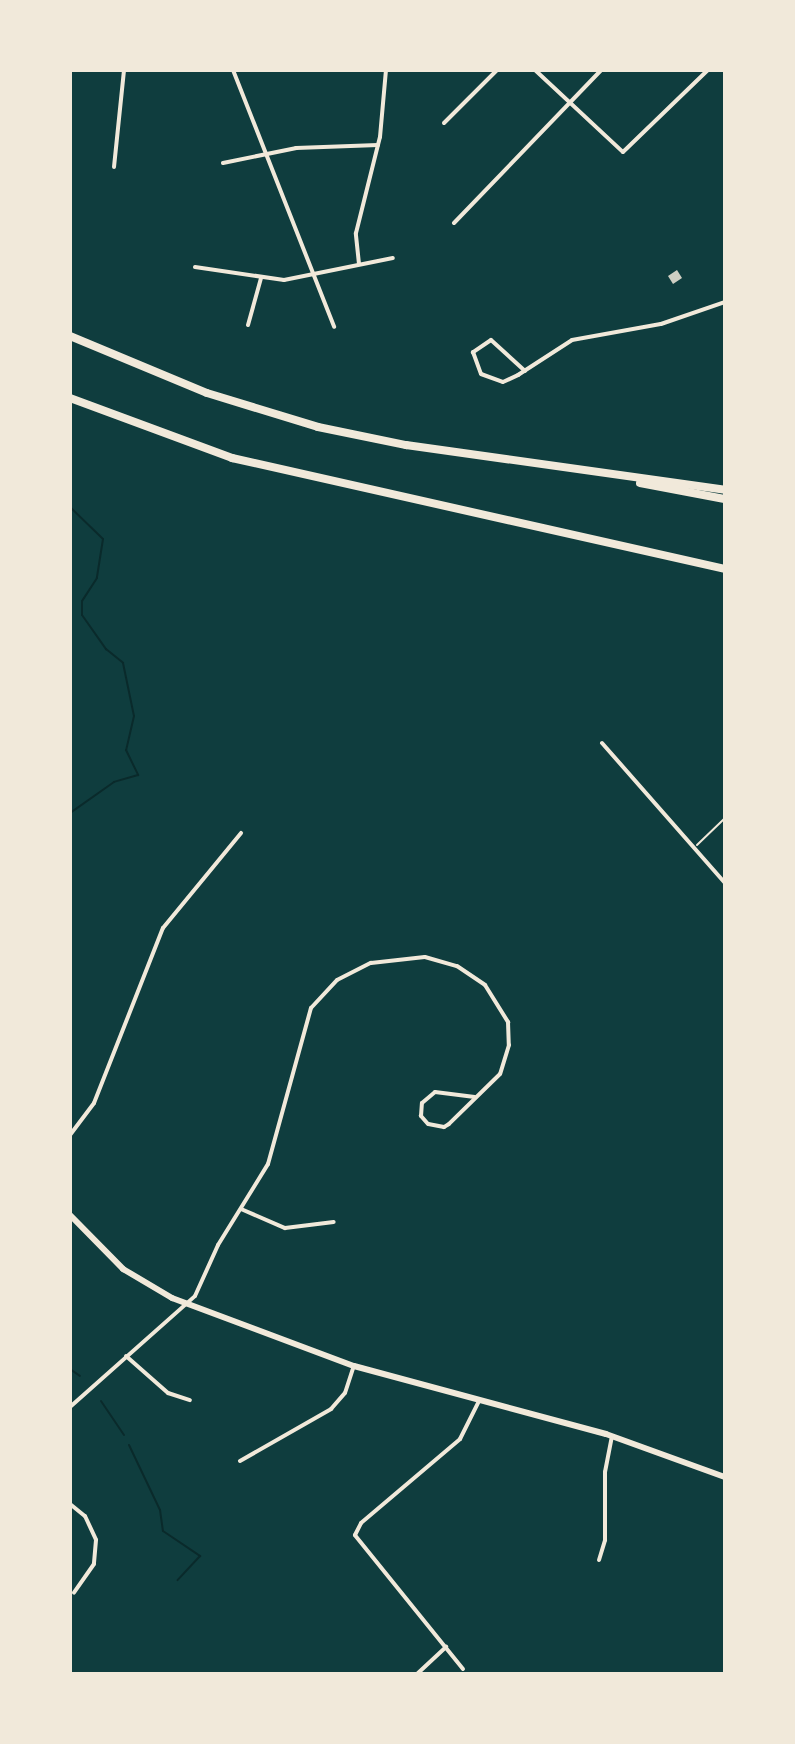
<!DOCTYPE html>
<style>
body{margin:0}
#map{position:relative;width:795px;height:1744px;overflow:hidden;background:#0f3d3e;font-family:Helvetica,sans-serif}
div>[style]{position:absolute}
.stream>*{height:2px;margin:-1px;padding:0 1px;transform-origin:1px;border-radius:1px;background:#0a2a2b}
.building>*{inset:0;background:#cfcfc3}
.path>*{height:2px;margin:-1px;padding:0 1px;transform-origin:1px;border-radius:1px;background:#f1e9da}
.minor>*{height:4px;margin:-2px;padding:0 2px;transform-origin:2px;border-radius:2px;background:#f1e9da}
.secondary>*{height:6px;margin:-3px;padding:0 3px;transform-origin:3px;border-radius:3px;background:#f1e9da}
.motorway>*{height:8px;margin:-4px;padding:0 4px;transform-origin:4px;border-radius:4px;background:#f1e9da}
span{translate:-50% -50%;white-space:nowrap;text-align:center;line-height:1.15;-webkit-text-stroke:8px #f1e9da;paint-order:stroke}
.frame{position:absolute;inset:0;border:72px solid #f1e9da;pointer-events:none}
</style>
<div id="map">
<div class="stream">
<i style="left:70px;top:507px;width:46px;rotate:44.1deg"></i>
<i style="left:103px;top:539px;width:39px;rotate:99deg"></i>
<i style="left:97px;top:578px;width:27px;rotate:123deg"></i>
<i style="left:82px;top:601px;width:14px;rotate:90deg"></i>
<i style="left:82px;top:615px;width:42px;rotate:54.8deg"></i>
<i style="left:106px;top:649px;width:22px;rotate:39deg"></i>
<i style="left:123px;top:663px;width:54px;rotate:78.3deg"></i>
<i style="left:134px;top:716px;width:35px;rotate:103deg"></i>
<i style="left:126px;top:750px;width:28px;rotate:64deg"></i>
<i style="left:138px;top:775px;width:25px;rotate:164deg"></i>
<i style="left:114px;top:782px;width:54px;rotate:144.8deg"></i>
<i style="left:70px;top:1369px;width:12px;rotate:35deg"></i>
<i style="left:101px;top:1401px;width:41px;rotate:55.9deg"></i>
<i style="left:129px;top:1445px;width:72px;rotate:64.5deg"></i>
<i style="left:160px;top:1510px;width:21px;rotate:82deg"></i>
<i style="left:163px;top:1531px;width:45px;rotate:34deg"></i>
<i style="left:200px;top:1556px;width:33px;rotate:133deg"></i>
</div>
<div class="building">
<i style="clip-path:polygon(677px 270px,682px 278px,673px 284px,668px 276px)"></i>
</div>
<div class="path">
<i style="left:697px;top:845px;width:39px;rotate:-44deg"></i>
</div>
<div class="minor">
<i style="left:233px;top:70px;width:276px;rotate:68.5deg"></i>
<i style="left:535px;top:70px;width:120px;rotate:43deg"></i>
<i style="left:623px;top:152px;width:118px;rotate:-44deg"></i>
<i style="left:444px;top:123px;width:75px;rotate:-45deg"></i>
<i style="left:223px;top:163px;width:75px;rotate:-11.6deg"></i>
<i style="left:296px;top:148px;width:82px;rotate:-2.1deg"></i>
<i style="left:114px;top:167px;width:98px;rotate:-84.1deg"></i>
<i style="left:454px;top:223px;width:212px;rotate:-46.1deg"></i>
<i style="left:359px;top:264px;width:31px;rotate:-96deg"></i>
<i style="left:356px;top:233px;width:99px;rotate:-76deg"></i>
<i style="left:380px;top:137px;width:67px;rotate:-84.9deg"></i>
<i style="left:195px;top:267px;width:90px;rotate:8.3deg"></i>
<i style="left:284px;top:280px;width:111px;rotate:-11.4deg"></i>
<i style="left:248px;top:325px;width:49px;rotate:-74.5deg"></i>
<i style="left:525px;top:371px;width:46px;rotate:-137.6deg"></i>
<i style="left:491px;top:340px;width:22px;rotate:146deg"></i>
<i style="left:473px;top:352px;width:23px;rotate:70deg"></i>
<i style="left:481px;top:374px;width:23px;rotate:20deg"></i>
<i style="left:503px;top:382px;width:17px;rotate:-25deg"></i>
<i style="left:518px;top:375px;width:64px;rotate:-32.9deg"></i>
<i style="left:572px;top:340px;width:90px;rotate:-10.2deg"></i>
<i style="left:661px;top:324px;width:68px;rotate:-19deg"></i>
<i style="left:602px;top:743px;width:186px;rotate:48.7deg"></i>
<i style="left:70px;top:1135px;width:40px;rotate:-53deg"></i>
<i style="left:94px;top:1103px;width:188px;rotate:-68.5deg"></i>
<i style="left:163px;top:928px;width:123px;rotate:-50.6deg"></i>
<i style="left:241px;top:1209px;width:48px;rotate:23.4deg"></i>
<i style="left:285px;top:1228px;width:49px;rotate:-7deg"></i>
<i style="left:126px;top:1356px;width:56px;rotate:41.4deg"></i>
<i style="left:168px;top:1393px;width:23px;rotate:18deg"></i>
<i style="left:70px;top:1407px;width:167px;rotate:-41.6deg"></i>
<i style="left:195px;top:1296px;width:56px;rotate:-65.7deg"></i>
<i style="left:218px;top:1245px;width:95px;rotate:-58.3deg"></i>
<i style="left:268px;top:1164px;width:162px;rotate:-74.6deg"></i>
<i style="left:311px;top:1008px;width:38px;rotate:-47deg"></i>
<i style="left:337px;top:980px;width:38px;rotate:-27deg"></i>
<i style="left:371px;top:963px;width:54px;rotate:-6.3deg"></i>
<i style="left:425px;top:957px;width:33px;rotate:16deg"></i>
<i style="left:457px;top:966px;width:34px;rotate:34deg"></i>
<i style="left:485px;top:985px;width:44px;rotate:58.1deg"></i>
<i style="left:508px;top:1022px;width:23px;rotate:88deg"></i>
<i style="left:509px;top:1045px;width:30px;rotate:107deg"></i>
<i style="left:500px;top:1074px;width:71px;rotate:135.6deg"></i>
<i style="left:449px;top:1124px;width:6px;rotate:149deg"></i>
<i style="left:444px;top:1127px;width:16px;rotate:-169deg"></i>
<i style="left:428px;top:1124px;width:11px;rotate:-131deg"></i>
<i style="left:421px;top:1116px;width:13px;rotate:-86deg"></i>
<i style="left:422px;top:1103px;width:17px;rotate:-40deg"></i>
<i style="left:435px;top:1092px;width:40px;rotate:7.1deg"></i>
<i style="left:240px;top:1461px;width:105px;rotate:-29.7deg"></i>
<i style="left:331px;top:1409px;width:21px;rotate:-49deg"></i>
<i style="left:345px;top:1393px;width:28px;rotate:-72deg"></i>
<i style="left:70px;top:1504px;width:19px;rotate:39deg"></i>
<i style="left:85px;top:1516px;width:26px;rotate:65deg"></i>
<i style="left:96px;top:1540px;width:24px;rotate:95deg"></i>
<i style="left:94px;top:1564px;width:35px;rotate:125deg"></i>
<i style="left:599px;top:1560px;width:21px;rotate:-73deg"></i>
<i style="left:605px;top:1540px;width:68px;rotate:-90deg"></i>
<i style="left:605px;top:1472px;width:36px;rotate:-79deg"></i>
<i style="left:463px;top:1669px;width:172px;rotate:-128.9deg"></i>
<i style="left:355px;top:1535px;width:13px;rotate:-63deg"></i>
<i style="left:361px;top:1523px;width:130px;rotate:-40.3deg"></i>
<i style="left:460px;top:1439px;width:42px;rotate:-63.4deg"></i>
<i style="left:417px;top:1674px;width:40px;rotate:-43deg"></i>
</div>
<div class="secondary">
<i style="left:70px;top:1215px;width:76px;rotate:45.5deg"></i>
<i style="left:123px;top:1269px;width:57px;rotate:30.6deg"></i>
<i style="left:172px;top:1298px;width:194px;rotate:20.5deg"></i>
<i style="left:354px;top:1366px;width:261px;rotate:15.1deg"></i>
<i style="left:606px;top:1434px;width:127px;rotate:19.9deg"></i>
</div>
<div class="motorway">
<i style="left:70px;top:336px;width:148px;rotate:22.6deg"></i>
<i style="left:207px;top:393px;width:116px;rotate:17deg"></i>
<i style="left:318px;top:427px;width:90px;rotate:11.6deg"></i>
<i style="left:406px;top:445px;width:322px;rotate:8deg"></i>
<i style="left:70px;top:398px;width:173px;rotate:20.3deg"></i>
<i style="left:232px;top:458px;width:505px;rotate:12.69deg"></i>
<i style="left:640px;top:483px;width:86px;rotate:10.7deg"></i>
</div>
<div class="frame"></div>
</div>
